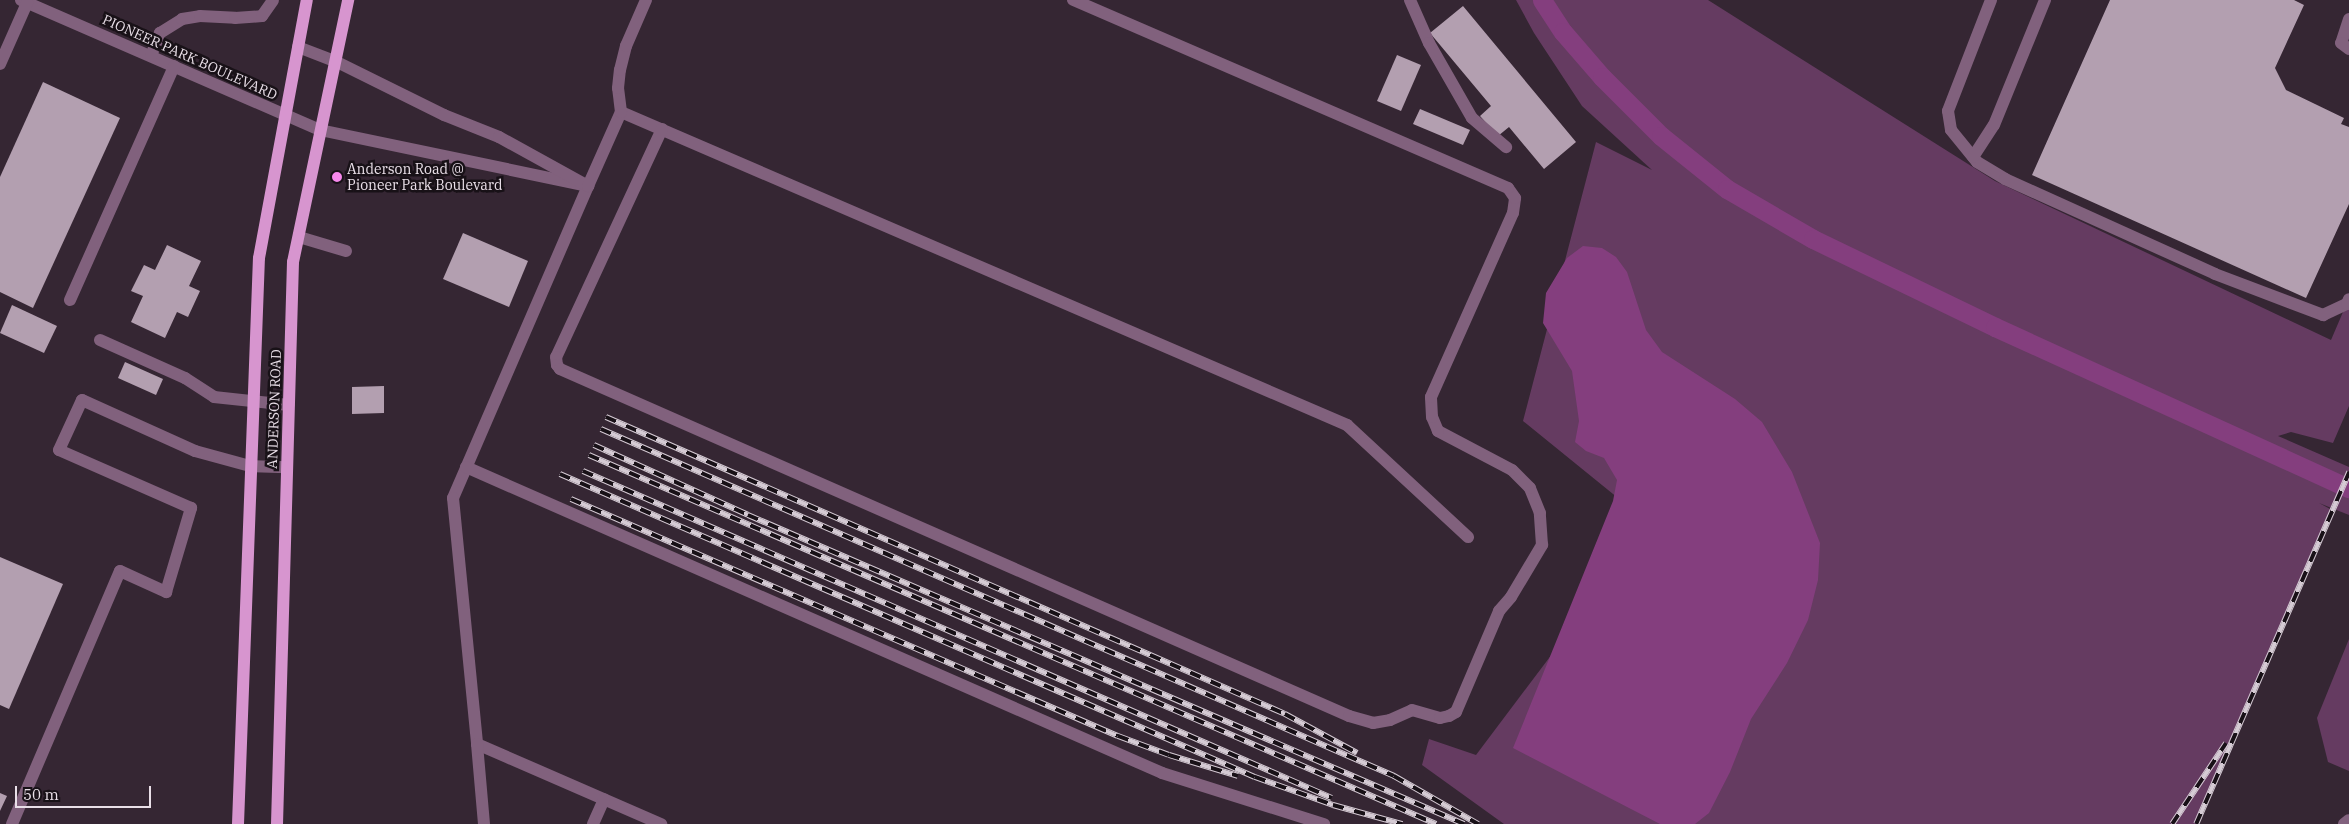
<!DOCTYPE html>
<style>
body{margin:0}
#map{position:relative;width:2349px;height:824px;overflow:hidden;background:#352633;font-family:"IBM Plex Serif",serif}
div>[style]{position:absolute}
.green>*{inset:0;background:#653b61}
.water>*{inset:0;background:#843e7e}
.canal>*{height:19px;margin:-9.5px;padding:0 9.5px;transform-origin:9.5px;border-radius:9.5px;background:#843e7e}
.building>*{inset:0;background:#b39fb0}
.minor>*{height:12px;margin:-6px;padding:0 6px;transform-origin:6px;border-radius:6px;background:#81617d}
.major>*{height:12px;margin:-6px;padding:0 6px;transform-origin:6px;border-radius:6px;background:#d795cf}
.rail>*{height:5.5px;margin-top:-2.75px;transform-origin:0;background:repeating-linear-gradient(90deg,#181117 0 11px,#d5cbd4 0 22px);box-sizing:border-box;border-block:1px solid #d5cbd4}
.dots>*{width:14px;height:14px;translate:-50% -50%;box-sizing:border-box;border:2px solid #181117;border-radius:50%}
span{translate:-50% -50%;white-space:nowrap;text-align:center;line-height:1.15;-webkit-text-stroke:5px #181117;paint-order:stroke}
.street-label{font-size:14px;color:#e9dfe8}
.poi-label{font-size:14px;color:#e9dfe8}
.left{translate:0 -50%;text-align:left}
.scale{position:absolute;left:15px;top:786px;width:136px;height:22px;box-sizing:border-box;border:2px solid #e9dfe8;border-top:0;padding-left:6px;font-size:15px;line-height:18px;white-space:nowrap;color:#e9dfe8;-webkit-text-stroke:4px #181117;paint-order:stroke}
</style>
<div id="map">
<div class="green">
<i style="clip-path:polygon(1516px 0,1708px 0,1995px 181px,2331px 340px,2349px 298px,2349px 406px,2333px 443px,2291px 432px,2278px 436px,2349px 467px,2349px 515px,2319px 503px,2332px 510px,2196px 824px,1504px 824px,1422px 765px,1429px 739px,1476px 755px,1650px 524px,1523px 421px,1596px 142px,1652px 170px,1582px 106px,1534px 33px)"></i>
<i style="clip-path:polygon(2349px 639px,2349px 771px,2328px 762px,2317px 718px)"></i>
</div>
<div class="water">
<i style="clip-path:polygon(1583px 246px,1602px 248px,1616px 257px,1627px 272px,1646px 330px,1662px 352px,1735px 399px,1762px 422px,1792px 472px,1820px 543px,1818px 580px,1808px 620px,1787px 663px,1751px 719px,1730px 772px,1709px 813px,1695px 824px,1660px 824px,1513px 748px,1613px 501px,1617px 480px,1604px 458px,1586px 451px,1575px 442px,1579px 421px,1572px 371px,1543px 323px,1546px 293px,1567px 258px)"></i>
</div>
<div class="canal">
<i style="left:1542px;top:0;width:38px;rotate:57deg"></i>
<i style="left:1563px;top:32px;width:60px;rotate:49.1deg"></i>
<i style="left:1602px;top:77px;width:83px;rotate:45deg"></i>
<i style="left:1661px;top:136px;width:85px;rotate:38.8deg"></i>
<i style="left:1727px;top:189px;width:99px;rotate:30.2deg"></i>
<i style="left:1813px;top:239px;width:202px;rotate:25.8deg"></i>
<i style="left:1995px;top:327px;width:389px;rotate:24.5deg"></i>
</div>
<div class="building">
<i style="clip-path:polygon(2110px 0,2294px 0,2304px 5px,2275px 68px,2286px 90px,2344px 118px,2341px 124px,2349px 127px,2349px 204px,2306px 298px,2032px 175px)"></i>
<i style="clip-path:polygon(1463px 6px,1576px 142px,1544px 169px,1509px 127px,1498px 136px,1480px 116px,1491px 106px,1430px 33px)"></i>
<i style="clip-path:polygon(1397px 55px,1421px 65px,1401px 111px,1377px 101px)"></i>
<i style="clip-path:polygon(43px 82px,120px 118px,33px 308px,0 292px,0 177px)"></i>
<i style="clip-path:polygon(1420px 109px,1470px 130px,1463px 145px,1413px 124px)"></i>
<i style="clip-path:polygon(463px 233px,528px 261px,509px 307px,443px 279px)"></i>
<i style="clip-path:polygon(167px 245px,201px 261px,189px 286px,200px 291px,188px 317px,177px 312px,165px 338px,131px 322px,143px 296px,131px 291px,144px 265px,155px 270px)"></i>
<i style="clip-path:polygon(12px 305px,57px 326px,44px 353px,0 333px)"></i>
<i style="clip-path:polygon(125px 362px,163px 379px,156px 395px,118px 378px)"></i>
<i style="clip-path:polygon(384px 386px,384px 413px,352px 414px,352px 387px)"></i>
<i style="clip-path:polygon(0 557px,63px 584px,9px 709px,0 705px)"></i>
<i style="clip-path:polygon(0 793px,7px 796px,0 811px)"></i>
</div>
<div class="minor">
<i style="left:21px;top:0;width:326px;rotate:23.5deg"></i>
<i style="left:320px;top:130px;width:274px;rotate:11.8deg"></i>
<i style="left:588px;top:186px;width:340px;rotate:113.4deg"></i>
<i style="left:453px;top:498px;width:247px;rotate:84.4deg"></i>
<i style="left:477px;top:744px;width:201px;rotate:23.5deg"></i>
<i style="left:1410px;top:0;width:47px;rotate:66.2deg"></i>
<i style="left:1429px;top:43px;width:86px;rotate:60.2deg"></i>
<i style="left:1472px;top:118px;width:45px;rotate:40.5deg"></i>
<i style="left:1991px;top:0;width:119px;rotate:111.2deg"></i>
<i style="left:1948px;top:111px;width:19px;rotate:81deg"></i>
<i style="left:1951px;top:130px;width:41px;rotate:50.9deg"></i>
<i style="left:1977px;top:162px;width:33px;rotate:31deg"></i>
<i style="left:2005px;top:179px;width:230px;rotate:24.3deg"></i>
<i style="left:2215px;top:274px;width:116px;rotate:20.8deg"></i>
<i style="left:2323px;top:315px;width:26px;rotate:-25deg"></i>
<i style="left:2347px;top:304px;width:5px;rotate:-68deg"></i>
<i style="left:2349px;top:19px;width:25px;rotate:108deg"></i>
<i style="left:2341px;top:43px;width:10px;rotate:37deg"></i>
<i style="left:298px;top:47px;width:40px;rotate:21deg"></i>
<i style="left:335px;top:61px;width:122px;rotate:26.4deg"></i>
<i style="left:444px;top:115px;width:59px;rotate:21.8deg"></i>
<i style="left:499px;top:137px;width:102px;rotate:28.8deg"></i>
<i style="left:588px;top:186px;width:81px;rotate:-66deg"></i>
<i style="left:621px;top:112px;width:791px;rotate:23.32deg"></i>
<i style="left:1347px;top:425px;width:165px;rotate:42.8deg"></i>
<i style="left:151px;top:56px;width:25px;rotate:-69deg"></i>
<i style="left:160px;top:33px;width:26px;rotate:-32deg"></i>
<i style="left:182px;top:19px;width:18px;rotate:-9deg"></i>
<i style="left:200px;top:16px;width:35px;rotate:3deg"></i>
<i style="left:235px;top:18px;width:27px;rotate:-4deg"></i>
<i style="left:262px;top:16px;width:19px;rotate:-55deg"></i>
<i style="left:0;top:64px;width:67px;rotate:-66.1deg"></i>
<i style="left:621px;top:112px;width:24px;rotate:-97deg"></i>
<i style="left:618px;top:88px;width:18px;rotate:-84deg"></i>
<i style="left:620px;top:70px;width:25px;rotate:-76deg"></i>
<i style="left:626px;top:46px;width:50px;rotate:-66.5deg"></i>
<i style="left:662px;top:129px;width:251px;rotate:114.9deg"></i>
<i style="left:556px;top:357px;width:8px;rotate:83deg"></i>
<i style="left:557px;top:365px;width:5px;rotate:53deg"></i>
<i style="left:560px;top:369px;width:862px;rotate:23.74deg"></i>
<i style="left:1349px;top:716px;width:25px;rotate:16deg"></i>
<i style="left:1373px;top:723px;width:17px;rotate:-10deg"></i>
<i style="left:1390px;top:720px;width:24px;rotate:-24deg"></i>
<i style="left:1412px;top:710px;width:29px;rotate:16deg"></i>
<i style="left:1440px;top:718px;width:9px;rotate:-13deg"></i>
<i style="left:1449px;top:716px;width:8px;rotate:-30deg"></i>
<i style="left:1456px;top:712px;width:110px;rotate:-66.9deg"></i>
<i style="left:1499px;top:611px;width:18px;rotate:-49deg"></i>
<i style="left:1511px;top:597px;width:61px;rotate:-59.2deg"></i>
<i style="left:1542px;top:545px;width:32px;rotate:-94deg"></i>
<i style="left:1540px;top:513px;width:27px;rotate:-112deg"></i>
<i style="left:1530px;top:488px;width:25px;rotate:-135deg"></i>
<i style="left:1512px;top:470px;width:84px;rotate:-152.2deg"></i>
<i style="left:1438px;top:431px;width:15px;rotate:-113deg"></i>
<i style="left:1432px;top:417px;width:20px;rotate:-93deg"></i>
<i style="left:1431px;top:397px;width:201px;rotate:-66deg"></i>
<i style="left:1513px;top:213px;width:15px;rotate:-82deg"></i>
<i style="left:1515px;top:198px;width:12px;rotate:-125deg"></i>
<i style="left:1508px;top:188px;width:474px;rotate:-156.6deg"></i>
<i style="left:1973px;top:157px;width:38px;rotate:-57deg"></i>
<i style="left:1994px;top:125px;width:135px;rotate:-67.8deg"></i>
<i style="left:299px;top:237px;width:49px;rotate:16.6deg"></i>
<i style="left:70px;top:300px;width:256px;rotate:-66deg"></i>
<i style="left:100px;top:340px;width:93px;rotate:24.1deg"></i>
<i style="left:185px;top:378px;width:35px;rotate:33deg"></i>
<i style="left:214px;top:397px;width:75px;rotate:6.1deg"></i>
<i style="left:466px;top:467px;width:760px;rotate:23.73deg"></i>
<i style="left:1162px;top:773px;width:170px;rotate:17.5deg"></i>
<i style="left:477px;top:744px;width:80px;rotate:85deg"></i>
<i style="left:12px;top:824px;width:275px;rotate:-66.9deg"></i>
<i style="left:120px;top:571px;width:51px;rotate:24.5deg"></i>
<i style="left:166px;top:592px;width:88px;rotate:-73.4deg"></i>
<i style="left:191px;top:508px;width:144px;rotate:-156.3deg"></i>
<i style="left:59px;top:450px;width:55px;rotate:-65.3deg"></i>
<i style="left:82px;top:400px;width:124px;rotate:24.3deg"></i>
<i style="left:195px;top:451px;width:57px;rotate:15.3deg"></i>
<i style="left:250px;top:466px;width:37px;rotate:2deg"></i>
<i style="left:593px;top:824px;width:27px;rotate:-66deg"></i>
<i style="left:2344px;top:824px;width:6px;rotate:-39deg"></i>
</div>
<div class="major">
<i style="left:238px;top:824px;width:566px;rotate:-87.88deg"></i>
<i style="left:259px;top:258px;width:262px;rotate:-79.5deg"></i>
<i style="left:277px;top:824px;width:562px;rotate:-88.37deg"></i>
<i style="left:293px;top:262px;width:268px;rotate:-78.1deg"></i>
</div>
<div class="rail">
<i style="left:606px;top:417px;width:741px;rotate:23.62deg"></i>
<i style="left:1285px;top:714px;width:82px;rotate:28.4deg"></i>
<i style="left:601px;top:429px;width:866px;rotate:23.63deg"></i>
<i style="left:1394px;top:776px;width:97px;rotate:29.7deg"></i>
<i style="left:594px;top:445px;width:169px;rotate:24.4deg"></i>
<i style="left:748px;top:515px;width:780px;rotate:23.34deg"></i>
<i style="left:589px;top:455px;width:924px;rotate:23.54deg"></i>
<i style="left:583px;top:471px;width:817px;rotate:23.59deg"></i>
<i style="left:560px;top:474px;width:758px;rotate:23.56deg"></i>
<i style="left:1255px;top:777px;width:83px;rotate:19.7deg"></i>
<i style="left:1333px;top:805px;width:72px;rotate:15.4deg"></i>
<i style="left:571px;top:499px;width:596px;rotate:23.43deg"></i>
<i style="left:1118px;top:736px;width:54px;rotate:20.4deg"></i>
<i style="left:1169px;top:755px;width:72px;rotate:16.9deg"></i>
<i style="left:2172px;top:824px;width:97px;rotate:-56.3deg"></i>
<i style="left:2196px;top:824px;width:384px;rotate:-66.5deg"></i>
</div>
<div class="dots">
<i style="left:337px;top:177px;background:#f788ec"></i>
</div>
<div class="street-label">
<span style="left:190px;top:57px;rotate:24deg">PIONEER PARK BOULEVARD</span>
<span style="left:274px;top:409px;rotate:-88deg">ANDERSON ROAD</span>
</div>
<div class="poi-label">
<span class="left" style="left:347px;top:177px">Anderson Road @<br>Pioneer Park Boulevard</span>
</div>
<div class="scale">50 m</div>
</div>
